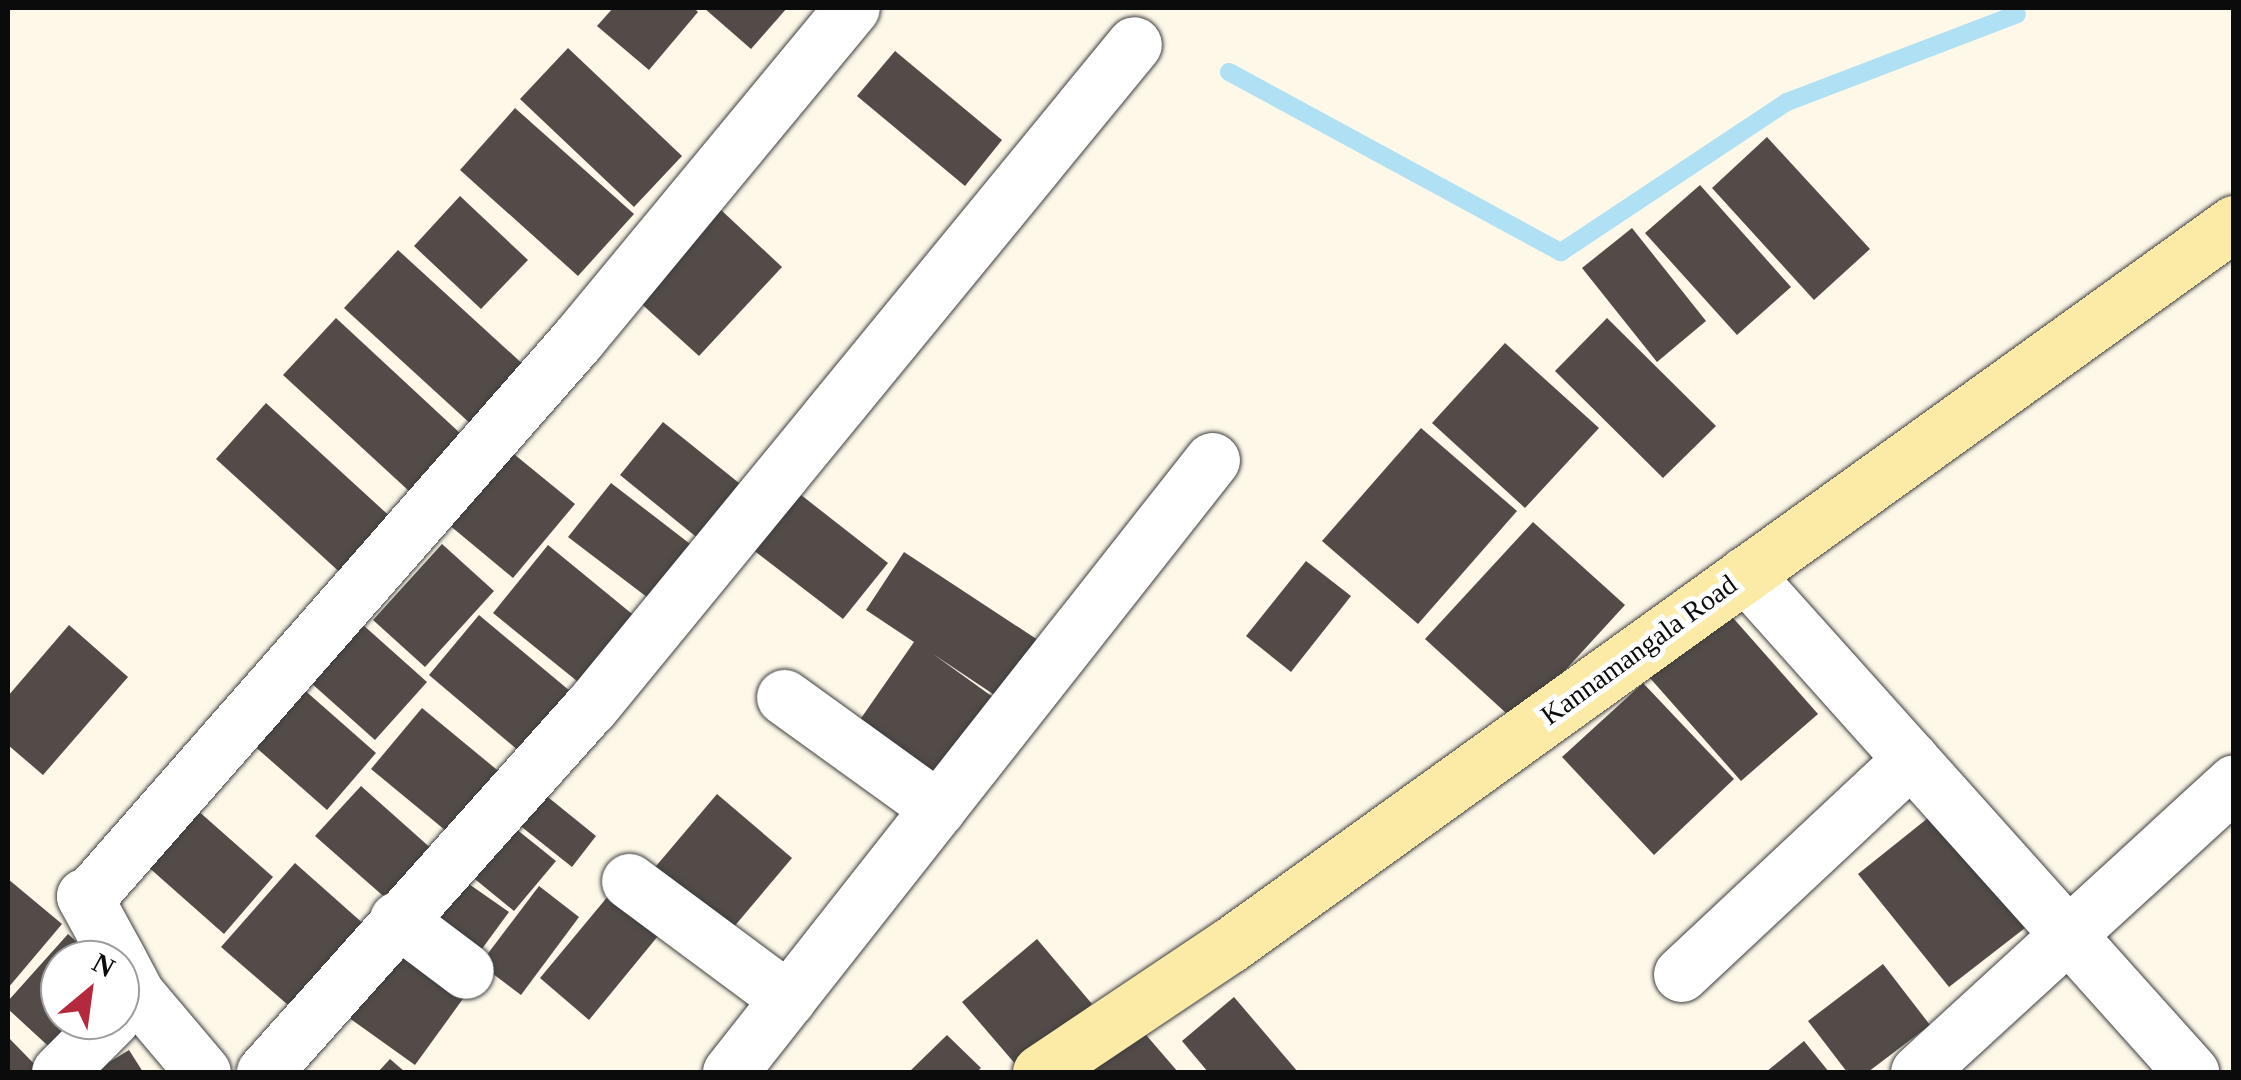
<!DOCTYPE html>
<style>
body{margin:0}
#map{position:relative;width:2241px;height:1080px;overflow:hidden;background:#fef8e9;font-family:Georgia,serif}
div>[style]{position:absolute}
.stream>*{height:18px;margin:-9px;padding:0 9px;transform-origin:9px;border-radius:9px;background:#b0e0f3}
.building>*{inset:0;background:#534b48}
.roads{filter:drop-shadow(0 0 2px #3e3e3e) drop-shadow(0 0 2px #3e3e3e)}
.street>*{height:55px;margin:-27.5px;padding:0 27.5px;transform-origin:27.5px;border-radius:27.5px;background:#fff}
.secondary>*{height:55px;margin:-27.5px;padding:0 27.5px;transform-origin:27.5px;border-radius:27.5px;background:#fceba7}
span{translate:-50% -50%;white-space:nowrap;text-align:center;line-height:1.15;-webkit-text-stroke:10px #fff;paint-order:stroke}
.street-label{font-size:28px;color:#0b0b0b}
.frame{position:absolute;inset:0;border:10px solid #0b0b0b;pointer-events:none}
.north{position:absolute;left:40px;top:940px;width:100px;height:100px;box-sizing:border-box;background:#fff;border:2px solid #9d9d9d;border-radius:50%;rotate:29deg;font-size:28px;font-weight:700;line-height:40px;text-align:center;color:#0b0b0b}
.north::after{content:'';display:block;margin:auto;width:35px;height:45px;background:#b5293c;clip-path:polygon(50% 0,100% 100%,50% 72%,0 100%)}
</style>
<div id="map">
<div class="stream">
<i style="left:1229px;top:72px;width:378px;rotate:28.5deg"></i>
<i style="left:1561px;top:252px;width:271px;rotate:-33.6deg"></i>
<i style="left:1787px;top:102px;width:246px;rotate:-20.9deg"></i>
</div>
<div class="building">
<i style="clip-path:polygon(613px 8px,694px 8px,698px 12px,649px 70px,597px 26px)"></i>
<i style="clip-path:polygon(704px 8px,787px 8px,751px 49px)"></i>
<i style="clip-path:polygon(568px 48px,682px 156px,634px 207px,520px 99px)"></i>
<i style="clip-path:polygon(895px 51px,1002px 140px,965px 186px,857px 96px)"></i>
<i style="clip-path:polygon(515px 108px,634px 214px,578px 276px,460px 170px)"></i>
<i style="clip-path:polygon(1767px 137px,1870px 249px,1814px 300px,1712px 188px)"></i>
<i style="clip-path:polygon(1700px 185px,1791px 287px,1737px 335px,1645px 233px)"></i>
<i style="clip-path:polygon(460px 196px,528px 260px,481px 309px,414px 246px)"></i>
<i style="clip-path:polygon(720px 209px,782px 267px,699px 356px,635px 298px)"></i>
<i style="clip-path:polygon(1632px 228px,1706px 321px,1657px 362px,1582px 268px)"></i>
<i style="clip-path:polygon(398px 250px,527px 368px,473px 426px,344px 308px)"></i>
<i style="clip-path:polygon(336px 318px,461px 434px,409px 491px,283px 375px)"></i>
<i style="clip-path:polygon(1607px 318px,1716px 426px,1663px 478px,1555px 371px)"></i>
<i style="clip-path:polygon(1505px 343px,1599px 428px,1525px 508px,1432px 423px)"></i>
<i style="clip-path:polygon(266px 403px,396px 522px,345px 577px,216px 459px)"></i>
<i style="clip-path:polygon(663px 422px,744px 487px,700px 540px,620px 475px)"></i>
<i style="clip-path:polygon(1421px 428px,1517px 511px,1418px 624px,1322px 541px)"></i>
<i style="clip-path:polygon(509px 450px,575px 504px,513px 578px,448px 524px)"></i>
<i style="clip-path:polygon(611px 483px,698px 550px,656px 604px,568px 537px)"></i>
<i style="clip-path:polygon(787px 484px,888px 563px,843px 619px,743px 542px)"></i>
<i style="clip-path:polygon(1533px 522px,1625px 605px,1517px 723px,1425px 639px)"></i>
<i style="clip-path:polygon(442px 544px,494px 591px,425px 667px,373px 620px)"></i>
<i style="clip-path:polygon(548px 545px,648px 627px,593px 694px,493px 613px)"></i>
<i style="clip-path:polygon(904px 552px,1047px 646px,1008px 704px,933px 654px,997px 700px,932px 795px,848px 737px,914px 642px,866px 610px)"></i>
<i style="clip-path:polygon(1306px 561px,1351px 596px,1291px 672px,1246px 636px)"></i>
<i style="clip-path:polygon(1719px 602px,1818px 714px,1741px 781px,1642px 669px)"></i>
<i style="clip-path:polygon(479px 615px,570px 691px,519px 751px,429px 675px)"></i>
<i style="clip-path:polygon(353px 616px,427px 682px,375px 740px,301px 674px)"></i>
<i style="clip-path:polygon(69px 625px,128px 677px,43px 775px,8px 745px,8px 696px)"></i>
<i style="clip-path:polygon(1643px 683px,1734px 779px,1654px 855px,1562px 757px)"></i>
<i style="clip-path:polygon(301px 687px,376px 753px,327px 810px,251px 743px)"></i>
<i style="clip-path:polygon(422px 708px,502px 774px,451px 835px,371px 769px)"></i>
<i style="clip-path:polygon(533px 785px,596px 836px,572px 867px,508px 816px)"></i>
<i style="clip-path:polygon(361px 786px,443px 859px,398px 909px,315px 836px)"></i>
<i style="clip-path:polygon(717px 794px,792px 858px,722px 941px,646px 878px)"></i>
<i style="clip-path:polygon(196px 809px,273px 877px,224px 934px,146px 865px)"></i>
<i style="clip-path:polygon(1933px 814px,2025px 928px,1949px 987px,1858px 874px)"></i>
<i style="clip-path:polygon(506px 821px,556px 861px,514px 911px,465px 871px)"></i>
<i style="clip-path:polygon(295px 863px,375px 934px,303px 1018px,221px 947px)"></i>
<i style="clip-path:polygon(456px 875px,509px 912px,476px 957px,424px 921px)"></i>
<i style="clip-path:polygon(8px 879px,62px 924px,8px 988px)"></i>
<i style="clip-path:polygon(539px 886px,579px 917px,521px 995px,480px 964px)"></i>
<i style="clip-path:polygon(609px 895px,658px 936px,589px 1020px,540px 978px)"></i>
<i style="clip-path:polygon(68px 934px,97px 960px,60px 960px,60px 1020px,89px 1020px,58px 1055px,8px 1009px,8px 1001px)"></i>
<i style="clip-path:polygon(402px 935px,473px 985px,415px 1065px,345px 1015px)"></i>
<i style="clip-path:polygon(1037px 939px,1092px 1004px,1017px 1066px,962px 1002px)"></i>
<i style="clip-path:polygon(1883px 964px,1930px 1025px,1868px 1072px,1847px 1072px,1808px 1021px)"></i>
<i style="clip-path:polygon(1234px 997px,1298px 1072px,1208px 1072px,1182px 1041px)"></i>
<i style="clip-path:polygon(1141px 1029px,1178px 1072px,1087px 1072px)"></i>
<i style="clip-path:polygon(947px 1035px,981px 1068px,977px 1072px,909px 1072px)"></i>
<i style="clip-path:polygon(8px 1037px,42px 1072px,8px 1072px)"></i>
<i style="clip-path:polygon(1804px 1041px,1829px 1072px,1766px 1072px)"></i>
<i style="clip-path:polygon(129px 1050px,143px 1072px,93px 1072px)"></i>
<i style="clip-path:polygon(390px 1059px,405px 1072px,378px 1072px)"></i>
</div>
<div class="roads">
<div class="street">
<i style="left:1745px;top:574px;width:669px;rotate:48.15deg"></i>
<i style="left:784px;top:697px;width:190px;rotate:35.8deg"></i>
<i style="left:629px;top:881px;width:198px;rotate:36.6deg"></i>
<i style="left:397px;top:919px;width:86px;rotate:37deg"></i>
<i style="left:119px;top:960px;width:73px;rotate:-118.7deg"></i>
<i style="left:84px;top:896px;width:4px;rotate:34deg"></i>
<i style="left:87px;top:898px;width:743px;rotate:-48.71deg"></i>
<i style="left:577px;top:340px;width:431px;rotate:-50.4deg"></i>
<i style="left:120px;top:962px;width:36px;rotate:62deg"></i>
<i style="left:137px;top:994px;width:102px;rotate:49.8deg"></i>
<i style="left:1681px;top:974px;width:315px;rotate:-43.1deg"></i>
<i style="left:59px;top:1072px;width:74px;rotate:-45deg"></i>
<i style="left:264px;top:1072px;width:489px;rotate:-48.2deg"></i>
<i style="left:590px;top:708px;width:858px;rotate:-50.67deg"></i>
<i style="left:730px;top:1072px;width:779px;rotate:-51.78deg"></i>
<i style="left:1918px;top:1072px;width:429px;rotate:-42.5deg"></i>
</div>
<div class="secondary">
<i style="left:1040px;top:1072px;width:229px;rotate:-33.8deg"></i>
<i style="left:1230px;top:945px;width:1237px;rotate:-35.72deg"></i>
</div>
</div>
<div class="street-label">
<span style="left:1639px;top:650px;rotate:-36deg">Kannamangala Road</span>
</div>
<div class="frame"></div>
<div class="north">N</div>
</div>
